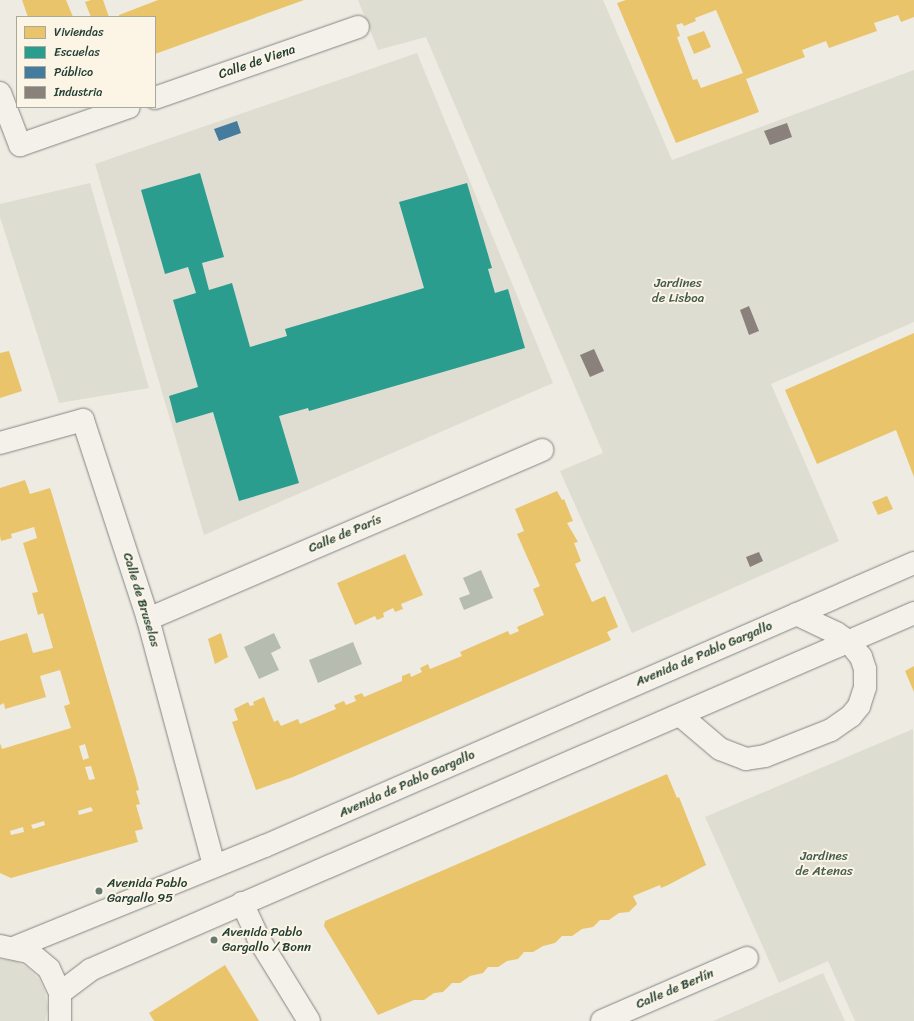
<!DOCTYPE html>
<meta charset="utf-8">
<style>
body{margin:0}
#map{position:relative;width:914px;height:1021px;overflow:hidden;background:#eeebe3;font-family:Sriracha,sans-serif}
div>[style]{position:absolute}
.built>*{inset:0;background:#dfddd2}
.green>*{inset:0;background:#deddd1}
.water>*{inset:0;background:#b7bcb1}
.homes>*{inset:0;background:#e9c46a}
.schools>*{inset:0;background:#2a9d8f}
.public>*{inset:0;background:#457b9d}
.industry>*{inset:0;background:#8a817c}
.roads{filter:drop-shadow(0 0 1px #828681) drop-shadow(0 0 1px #828681)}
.minor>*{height:22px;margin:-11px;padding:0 11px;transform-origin:11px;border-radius:11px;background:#f4f1eb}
.tertiary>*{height:22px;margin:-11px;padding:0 11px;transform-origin:11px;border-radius:11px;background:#f4f1eb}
.dots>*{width:11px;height:11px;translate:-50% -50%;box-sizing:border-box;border:2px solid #fcf5e5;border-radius:50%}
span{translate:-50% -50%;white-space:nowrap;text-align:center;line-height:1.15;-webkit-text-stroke:4px #fcf5e5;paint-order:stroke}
.street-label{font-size:13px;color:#1f3d34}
.park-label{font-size:13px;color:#425b50}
.poi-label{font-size:13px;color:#1f3d34}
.left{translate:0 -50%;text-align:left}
.legend{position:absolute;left:16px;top:16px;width:140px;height:92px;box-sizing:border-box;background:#fcf5e5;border:1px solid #a4ab9e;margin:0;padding:5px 7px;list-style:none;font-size:12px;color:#1f3d34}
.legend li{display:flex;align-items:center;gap:8px;height:20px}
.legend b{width:20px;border:1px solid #a4ab9e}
</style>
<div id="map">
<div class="built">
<i style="clip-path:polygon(417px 53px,553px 383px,204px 535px,95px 164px)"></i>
<i style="clip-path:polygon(823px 973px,845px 1021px,713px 1021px)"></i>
</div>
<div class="green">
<i style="clip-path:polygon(358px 0,603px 0,672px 160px,914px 70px,914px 322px,771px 384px,839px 541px,632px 633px,560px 471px,603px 453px,426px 37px,378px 50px)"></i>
<i style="clip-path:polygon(90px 183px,149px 388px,59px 403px,0 217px,0 204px)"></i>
<i style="clip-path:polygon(913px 729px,914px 1021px,855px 1021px,828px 961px,779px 983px,705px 817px)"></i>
<i style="clip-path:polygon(0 959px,15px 961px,28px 968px,39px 979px,45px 992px,48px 1008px,45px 1021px,0 1021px)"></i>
<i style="clip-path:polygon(819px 986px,834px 1021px,737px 1021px)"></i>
</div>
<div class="water">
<i style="clip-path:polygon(481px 570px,493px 598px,464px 610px,459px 598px,470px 594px,463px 578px)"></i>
<i style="clip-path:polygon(274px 633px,281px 648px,271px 653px,279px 670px,259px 679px,244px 647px)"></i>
<i style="clip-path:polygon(353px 642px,362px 664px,318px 683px,309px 660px)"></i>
</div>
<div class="homes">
<i style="clip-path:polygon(22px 0,66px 0,73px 17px,28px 17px)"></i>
<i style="clip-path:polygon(91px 0,103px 0,109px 17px,91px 17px,85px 2px)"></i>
<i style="clip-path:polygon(158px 0,304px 0,155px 54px,155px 17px,119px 17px,119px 15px)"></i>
<i style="clip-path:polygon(evenodd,626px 0,914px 0,914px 17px,901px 22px,898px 15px,874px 23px,877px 31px,829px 48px,826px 41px,802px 50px,805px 57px,746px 79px,759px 112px,676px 143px,617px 3px,626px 0,716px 10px,743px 73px,701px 88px,697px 79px,693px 80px,677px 37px,680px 36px,676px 25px,682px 23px,684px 26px,696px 21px,695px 18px,716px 10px)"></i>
<i style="clip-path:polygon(704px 31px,711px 47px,694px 54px,687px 37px)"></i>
<i style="clip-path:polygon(914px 333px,914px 477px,896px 430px,817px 464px,785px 390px)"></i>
<i style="clip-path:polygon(9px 351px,22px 391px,0 398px,0 353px)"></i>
<i style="clip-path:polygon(evenodd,25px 480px,30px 494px,50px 488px,52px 494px,136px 778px,139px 790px,136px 791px,140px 804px,136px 805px,143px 829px,135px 831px,138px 842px,11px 878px,0 873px,0 743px,2px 749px,71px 728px,64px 706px,70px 704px,60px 670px,40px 676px,46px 697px,5px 709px,4px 703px,0 705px,0 641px,27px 633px,33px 653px,53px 648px,43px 613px,38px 615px,32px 593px,38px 592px,23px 543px,37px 538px,34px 527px,11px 534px,12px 538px,1px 541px,0 536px,0 488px,25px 480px,85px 744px,89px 758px,83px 760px,79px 746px,85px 744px,25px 480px,91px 766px,95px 779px,89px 780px,85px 767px,91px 766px,25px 480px,91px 807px,93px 811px,79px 815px,78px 811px,91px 807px,25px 480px,44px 821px,45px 825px,33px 829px,31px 825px,44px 821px,25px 480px,23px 827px,24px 832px,11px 835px,10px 831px,23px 827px)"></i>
<i style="clip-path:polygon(557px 491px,562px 500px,564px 499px,573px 521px,567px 523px,578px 542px,574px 543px,581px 561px,575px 564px,592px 602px,605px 596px,618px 627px,607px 632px,611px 640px,293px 777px,256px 790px,232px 722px,238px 720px,234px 709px,248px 702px,250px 706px,254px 705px,253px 702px,264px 697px,274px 722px,278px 720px,281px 726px,298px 719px,300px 724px,336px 709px,334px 705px,344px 701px,346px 705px,356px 701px,354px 696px,362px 693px,364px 697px,402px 681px,402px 676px,410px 673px,411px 677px,422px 672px,420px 668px,428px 664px,430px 669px,462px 656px,460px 652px,508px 631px,510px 635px,519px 631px,517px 627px,544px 615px,533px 589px,540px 586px,517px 534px,524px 531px,515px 509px)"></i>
<i style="clip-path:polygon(887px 496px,893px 509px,878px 515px,872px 502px)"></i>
<i style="clip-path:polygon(405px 554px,423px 595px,401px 604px,403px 609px,395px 612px,393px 608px,383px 613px,384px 617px,377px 620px,375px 616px,355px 625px,337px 583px)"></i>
<i style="clip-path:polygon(221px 633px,228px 657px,215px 664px,208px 639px)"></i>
<i style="clip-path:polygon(914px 666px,914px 692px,905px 671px)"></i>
<i style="clip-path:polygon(667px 774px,677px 798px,679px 797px,706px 865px,668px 885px,661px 888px,660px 885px,633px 896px,637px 904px,629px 912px,619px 913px,609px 920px,600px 920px,593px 927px,582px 929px,572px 936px,562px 936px,555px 943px,543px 946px,533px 952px,524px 952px,518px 959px,507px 961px,498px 967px,488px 967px,483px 973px,470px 976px,460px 983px,452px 983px,443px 992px,434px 993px,424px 1000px,414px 1000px,378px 1015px,324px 926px,325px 921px)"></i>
<i style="clip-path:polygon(225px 965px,259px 1021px,154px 1021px,149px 1013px)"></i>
</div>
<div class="schools">
<i style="clip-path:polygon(200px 173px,224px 257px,202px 263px,209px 290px,232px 283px,250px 347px,287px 336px,285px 329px,424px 288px,399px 202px,467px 183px,492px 268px,488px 269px,495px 293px,508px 289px,525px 348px,309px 411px,308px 408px,279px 416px,299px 483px,239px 501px,213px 412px,176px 423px,169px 396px,198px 387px,173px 300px,196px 293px,188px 267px,165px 274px,141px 190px)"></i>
</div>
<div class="public">
<i style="clip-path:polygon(237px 121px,241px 133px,219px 141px,214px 129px)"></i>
</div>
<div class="industry">
<i style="clip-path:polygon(787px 123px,792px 137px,770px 145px,764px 131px)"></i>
<i style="clip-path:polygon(749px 306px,759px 331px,749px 335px,740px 310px)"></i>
<i style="clip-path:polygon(594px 349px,604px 371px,590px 377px,580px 355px)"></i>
<i style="clip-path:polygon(759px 552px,763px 561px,750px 567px,746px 557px)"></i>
</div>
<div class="roads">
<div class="minor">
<i style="left:0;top:93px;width:56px;rotate:69deg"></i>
<i style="left:20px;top:145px;width:115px;rotate:-19.2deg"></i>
<i style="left:155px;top:98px;width:215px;rotate:-19.3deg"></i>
<i style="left:0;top:443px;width:86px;rotate:-15.5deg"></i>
<i style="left:83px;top:420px;width:209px;rotate:71.9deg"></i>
<i style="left:148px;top:619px;width:255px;rotate:75deg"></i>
<i style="left:148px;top:619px;width:429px;rotate:-23.2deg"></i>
<i style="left:680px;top:715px;width:52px;rotate:40.4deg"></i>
<i style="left:720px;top:749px;width:28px;rotate:21deg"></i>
<i style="left:746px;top:759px;width:19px;rotate:-9deg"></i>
<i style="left:765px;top:756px;width:71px;rotate:-21.5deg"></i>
<i style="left:831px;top:730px;width:24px;rotate:-35deg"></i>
<i style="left:851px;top:716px;width:13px;rotate:-51deg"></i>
<i style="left:859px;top:706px;width:20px;rotate:-72deg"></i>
<i style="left:865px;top:687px;width:18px;rotate:-90deg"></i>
<i style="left:865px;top:669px;width:13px;rotate:-108deg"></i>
<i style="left:861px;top:657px;width:21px;rotate:-129deg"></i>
<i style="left:848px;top:641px;width:14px;rotate:-146deg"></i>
<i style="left:836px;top:633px;width:44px;rotate:-154.6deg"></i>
<i style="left:242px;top:903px;width:38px;rotate:65deg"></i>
<i style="left:258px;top:938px;width:97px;rotate:58.4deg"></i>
<i style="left:602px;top:1021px;width:158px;rotate:-23.5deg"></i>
</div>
<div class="tertiary">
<i style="left:0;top:946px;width:30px;rotate:12deg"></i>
<i style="left:29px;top:952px;width:26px;rotate:40deg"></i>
<i style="left:49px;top:969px;width:26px;rotate:65deg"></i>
<i style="left:60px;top:993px;width:28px;rotate:90deg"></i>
<i style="left:16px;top:947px;width:269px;rotate:-22.1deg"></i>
<i style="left:265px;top:846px;width:708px;rotate:-23.56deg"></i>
<i style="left:60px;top:993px;width:38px;rotate:-37deg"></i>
<i style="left:90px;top:970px;width:898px;rotate:-23.42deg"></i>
</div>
</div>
<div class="dots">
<i style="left:99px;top:891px;background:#677a71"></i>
<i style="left:214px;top:940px;background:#677a71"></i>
</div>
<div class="street-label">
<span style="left:257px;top:62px;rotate:-19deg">Calle de Viena</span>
<span style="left:345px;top:534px;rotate:-23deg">Calle de París</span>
<span style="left:141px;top:600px;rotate:73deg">Calle de Bruselas</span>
<span style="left:704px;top:654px;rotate:-23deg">Avenida de Pablo Gargallo</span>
<span style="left:407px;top:784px;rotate:-24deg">Avenida de Pablo Gargallo</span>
<span style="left:675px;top:989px;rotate:-23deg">Calle de Berlín</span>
</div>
<div class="park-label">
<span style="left:678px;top:291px">Jardines<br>de Lisboa</span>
<span style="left:824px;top:864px">Jardines<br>de Atenas</span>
</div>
<div class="poi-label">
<span class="left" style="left:107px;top:891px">Avenida Pablo<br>Gargallo 95</span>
<span class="left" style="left:222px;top:940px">Avenida Pablo<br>Gargallo / Bonn</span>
</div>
<ul class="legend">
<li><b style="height:11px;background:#e9c46a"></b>Viviendas</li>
<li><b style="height:11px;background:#2a9d8f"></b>Escuelas</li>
<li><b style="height:11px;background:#457b9d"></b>Público</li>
<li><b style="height:11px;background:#8a817c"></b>Industria</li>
</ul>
</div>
